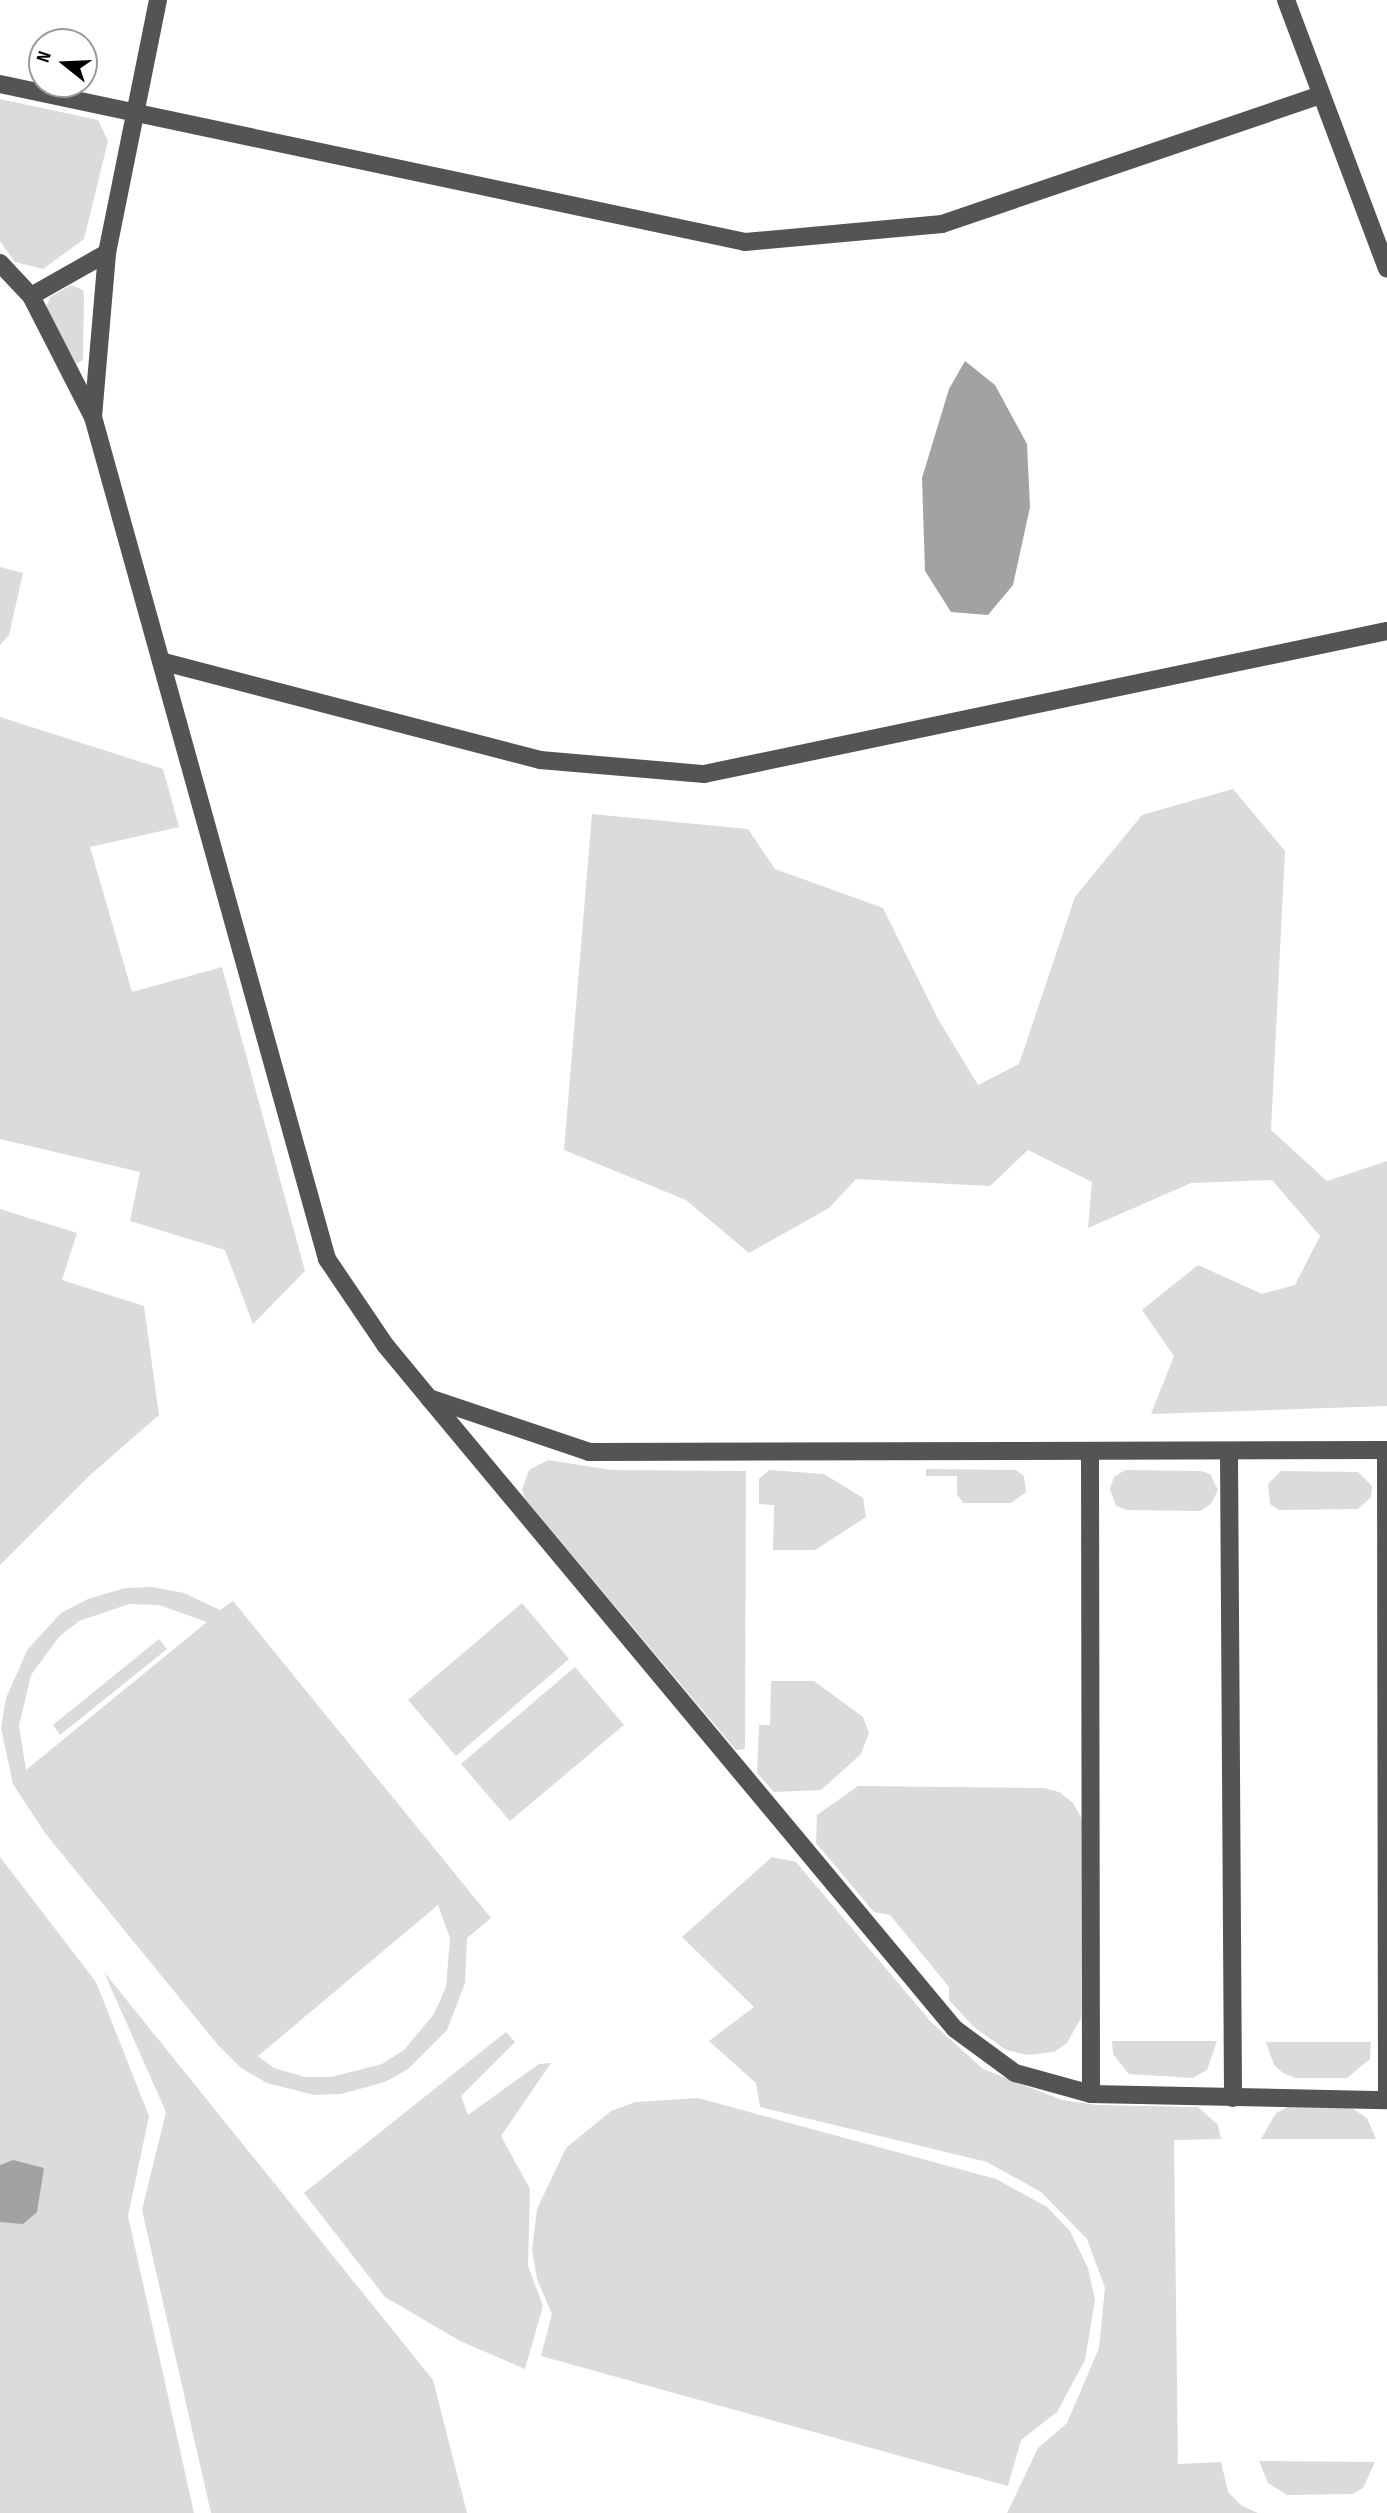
<!DOCTYPE html>
<style>
body{margin:0}
#map{position:relative;width:1387px;height:2513px;overflow:hidden;background:#fff;font-family:"Sofia Sans Condensed",sans-serif}
div>[style]{position:absolute}
.green>*{inset:0;background:#dbdbdb}
.water>*{inset:0;background:#a2a2a2}
.minor>*{height:18px;margin:-9px;padding:0 9px;transform-origin:9px;border-radius:9px;background:#545454}
span{translate:-50% -50%;white-space:nowrap;text-align:center;line-height:1.15;-webkit-text-stroke:5px #fff;paint-order:stroke}
.north{position:absolute;left:28px;top:28px;width:70px;height:70px;box-sizing:border-box;background:#fff;border:2px solid #999;border-radius:50%;rotate:288deg;font-size:19px;font-weight:700;line-height:28px;text-align:center;color:#000}
.north::after{content:'';display:block;margin:auto;width:24px;height:32px;background:#000;clip-path:polygon(50% 0,100% 100%,50% 72%,0 100%)}
</style>
<div id="map">
<div class="green">
<i style="clip-path:polygon(0 99px,98px 120px,108px 141px,84px 239px,43px 269px,15px 262px,0 241px)"></i>
<i style="clip-path:polygon(71px 285px,83px 290px,84px 298px,83px 360px,76px 364px,46px 308px,50px 297px)"></i>
<i style="clip-path:polygon(0 567px,23px 573px,9px 635px,0 645px)"></i>
<i style="clip-path:polygon(0 717px,163px 769px,179px 827px,90px 847px,132px 992px,222px 967px,305px 1271px,253px 1324px,225px 1250px,130px 1221px,140px 1172px,0 1139px)"></i>
<i style="clip-path:polygon(1233px 789px,1285px 851px,1271px 1130px,1327px 1181px,1387px 1161px,1387px 1406px,1151px 1414px,1174px 1356px,1142px 1310px,1198px 1265px,1262px 1294px,1295px 1285px,1320px 1236px,1272px 1180px,1191px 1183px,1088px 1228px,1092px 1182px,1028px 1150px,990px 1186px,856px 1179px,829px 1208px,749px 1253px,686px 1200px,564px 1150px,592px 814px,748px 829px,775px 869px,883px 908px,938px 1019px,978px 1085px,1019px 1064px,1075px 897px,1142px 815px)"></i>
<i style="clip-path:polygon(0 1209px,77px 1233px,62px 1280px,144px 1306px,159px 1415px,89px 1476px,0 1565px)"></i>
<i style="clip-path:polygon(548px 1460px,612px 1470px,746px 1471px,745px 1749px,736px 1750px,525px 1499px,522px 1490px,529px 1470px)"></i>
<i style="clip-path:polygon(926px 1469px,1016px 1470px,1024px 1476px,1026px 1492px,1011px 1503px,963px 1503px,957px 1494px,957px 1476px,926px 1476px)"></i>
<i style="clip-path:polygon(769px 1470px,824px 1474px,863px 1498px,866px 1517px,815px 1550px,773px 1550px,774px 1505px,759px 1504px,759px 1479px)"></i>
<i style="clip-path:polygon(1125px 1470px,1201px 1471px,1210px 1474px,1218px 1490px,1211px 1504px,1200px 1511px,1127px 1510px,1116px 1506px,1110px 1489px,1114px 1477px)"></i>
<i style="clip-path:polygon(1281px 1471px,1358px 1472px,1372px 1486px,1371px 1497px,1358px 1509px,1279px 1510px,1270px 1504px,1268px 1484px)"></i>
<i style="clip-path:polygon(evenodd,152px 1587px,184px 1593px,220px 1610px,233px 1601px,491px 1918px,467px 1938px,465px 1983px,447px 2030px,408px 2069px,385px 2082px,341px 2094px,314px 2095px,267px 2083px,241px 2068px,218px 2045px,45px 1833px,13px 1784px,1px 1728px,6px 1698px,28px 1649px,61px 1613px,88px 1599px,125px 1588px,152px 1587px,129px 1604px,159px 1605px,207px 1622px,26px 1770px,19px 1726px,31px 1675px,59px 1637px,79px 1621px,129px 1604px,152px 1587px,438px 1905px,450px 1938px,446px 1987px,434px 2014px,404px 2050px,382px 2064px,331px 2077px,305px 2077px,274px 2068px,258px 2056px,438px 1905px)"></i>
<i style="clip-path:polygon(522px 1603px,569px 1659px,456px 1756px,408px 1700px)"></i>
<i style="clip-path:polygon(159px 1639px,167px 1649px,60px 1735px,53px 1725px)"></i>
<i style="clip-path:polygon(575px 1667px,624px 1725px,510px 1821px,461px 1764px)"></i>
<i style="clip-path:polygon(771px 1681px,814px 1681px,863px 1717px,869px 1733px,861px 1754px,821px 1790px,774px 1792px,757px 1773px,759px 1725px,770px 1725px)"></i>
<i style="clip-path:polygon(858px 1786px,1044px 1788px,1059px 1792px,1073px 1803px,1082px 1819px,1081px 2018px,1067px 2043px,1054px 2052px,1027px 2055px,1006px 2050px,974px 2027px,949px 2000px,949px 1987px,890px 1915px,874px 1912px,816px 1843px,817px 1815px)"></i>
<i style="clip-path:polygon(0 1857px,96px 1982px,149px 2116px,128px 2216px,194px 2513px,0 2513px)"></i>
<i style="clip-path:polygon(772px 1857px,796px 1862px,931px 2022px,983px 2069px,1062px 2100px,1097px 2105px,1198px 2107px,1218px 2125px,1221px 2139px,1174px 2140px,1178px 2464px,1221px 2462px,1228px 2492px,1242px 2506px,1258px 2513px,1007px 2513px,1038px 2448px,1067px 2423px,1099px 2348px,1105px 2288px,1087px 2239px,1041px 2192px,987px 2162px,760px 2107px,756px 2083px,709px 2041px,754px 2007px,682px 1937px)"></i>
<i style="clip-path:polygon(104px 1972px,433px 2380px,467px 2513px,211px 2513px,142px 2210px,166px 2112px)"></i>
<i style="clip-path:polygon(506px 2032px,515px 2042px,461px 2096px,468px 2115px,539px 2064px,551px 2063px,501px 2136px,530px 2189px,528px 2266px,543px 2306px,525px 2369px,460px 2341px,385px 2297px,304px 2193px)"></i>
<i style="clip-path:polygon(1112px 2041px,1217px 2041px,1207px 2070px,1193px 2078px,1129px 2074px,1113px 2054px)"></i>
<i style="clip-path:polygon(1266px 2042px,1371px 2042px,1370px 2059px,1347px 2078px,1295px 2078px,1283px 2073px,1274px 2065px)"></i>
<i style="clip-path:polygon(698px 2098px,996px 2179px,1047px 2207px,1070px 2231px,1088px 2268px,1095px 2300px,1085px 2360px,1057px 2412px,1021px 2440px,1008px 2486px,541px 2356px,552px 2314px,537px 2279px,532px 2250px,537px 2209px,566px 2148px,611px 2111px,636px 2102px)"></i>
<i style="clip-path:polygon(1290px 2106px,1350px 2107px,1367px 2118px,1376px 2139px,1261px 2139px,1276px 2113px)"></i>
<i style="clip-path:polygon(1259px 2461px,1375px 2462px,1363px 2488px,1353px 2494px,1287px 2495px,1268px 2483px)"></i>
</div>
<div class="water">
<i style="clip-path:polygon(965px 361px,995px 385px,1027px 444px,1030px 507px,1013px 585px,988px 615px,951px 612px,925px 571px,922px 478px,949px 389px)"></i>
<i style="clip-path:polygon(13px 2160px,44px 2168px,37px 2212px,23px 2224px,0 2222px,0 2165px)"></i>
</div>
<div class="minor">
<i style="left:1286px;top:0;width:287px;rotate:69.4deg"></i>
<i style="left:0;top:84px;width:762px;rotate:11.97deg"></i>
<i style="left:745px;top:242px;width:198px;rotate:-5.2deg"></i>
<i style="left:942px;top:224px;width:400px;rotate:-18.8deg"></i>
<i style="left:0;top:263px;width:45px;rotate:46.8deg"></i>
<i style="left:31px;top:296px;width:136px;rotate:62.9deg"></i>
<i style="left:93px;top:417px;width:874px;rotate:74.47deg"></i>
<i style="left:327px;top:1259px;width:105px;rotate:55.9deg"></i>
<i style="left:386px;top:1346px;width:67px;rotate:50.4deg"></i>
<i style="left:429px;top:1398px;width:169px;rotate:18.6deg"></i>
<i style="left:589px;top:1452px;width:798px;rotate:-0.14deg"></i>
<i style="left:31px;top:296px;width:87px;rotate:-29.5deg"></i>
<i style="left:93px;top:417px;width:165px;rotate:-85.1deg"></i>
<i style="left:107px;top:253px;width:258px;rotate:-78.6deg"></i>
<i style="left:164px;top:662px;width:389px;rotate:14.6deg"></i>
<i style="left:540px;top:760px;width:165px;rotate:4.9deg"></i>
<i style="left:704px;top:774px;width:698px;rotate:-11.83deg"></i>
<i style="left:429px;top:1398px;width:821px;rotate:50.19deg"></i>
<i style="left:955px;top:2029px;width:74px;rotate:36.3deg"></i>
<i style="left:1015px;top:2073px;width:79px;rotate:15.4deg"></i>
<i style="left:1091px;top:2094px;width:296px;rotate:1.2deg"></i>
<i style="left:1387px;top:2100px;width:650px;rotate:-90.09deg"></i>
<i style="left:1090px;top:1453px;width:641px;rotate:89.91deg"></i>
<i style="left:1229px;top:1454px;width:644px;rotate:89.64deg"></i>
</div>
<div class="north">N</div>
</div>
